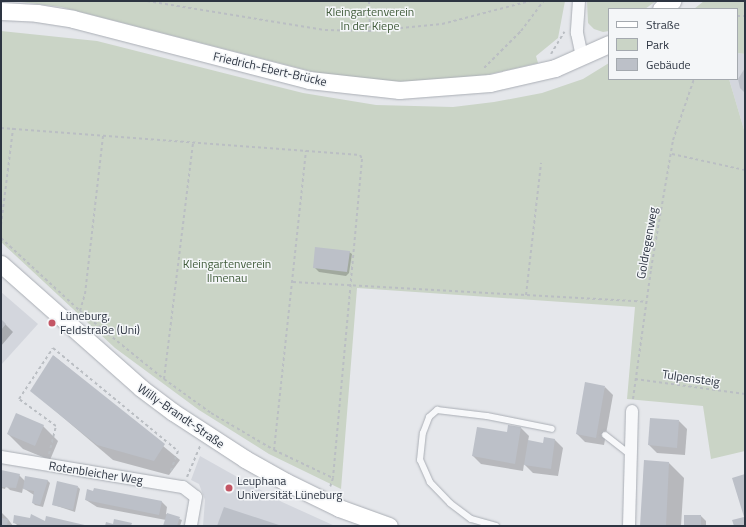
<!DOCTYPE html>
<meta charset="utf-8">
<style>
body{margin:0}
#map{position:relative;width:746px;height:527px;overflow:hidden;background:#e5e7eb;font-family:"Titillium Web",sans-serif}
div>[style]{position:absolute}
.built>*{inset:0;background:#d3d6dd}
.green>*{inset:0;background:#cad4c6}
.shadow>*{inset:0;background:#0003}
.building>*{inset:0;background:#bcc0c8}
.path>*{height:2px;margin-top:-1px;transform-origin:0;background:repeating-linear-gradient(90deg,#babec3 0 3px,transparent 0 6px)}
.roads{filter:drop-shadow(0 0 1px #aaaeb5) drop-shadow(0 0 1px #aaaeb5)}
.lane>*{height:6px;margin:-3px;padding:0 3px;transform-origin:3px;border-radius:3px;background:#f7f8fa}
.street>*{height:12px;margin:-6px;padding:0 6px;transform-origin:6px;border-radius:6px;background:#f7f8fa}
.secondary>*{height:17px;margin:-8.5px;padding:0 8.5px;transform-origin:8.5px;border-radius:8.5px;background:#fff}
.bridges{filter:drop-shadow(0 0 1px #aaaeb5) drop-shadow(0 0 1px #aaaeb5)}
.secondary-bridge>*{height:17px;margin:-8.5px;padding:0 8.5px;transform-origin:8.5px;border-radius:8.5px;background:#fff}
.dots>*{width:11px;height:11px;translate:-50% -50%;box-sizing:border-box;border:2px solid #f4f6f8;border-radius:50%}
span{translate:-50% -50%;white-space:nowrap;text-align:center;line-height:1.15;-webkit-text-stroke:3px #f4f6f8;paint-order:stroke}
.park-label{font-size:12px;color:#425d3c}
.street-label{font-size:12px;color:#2d3542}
.poi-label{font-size:12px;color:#2d3542}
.left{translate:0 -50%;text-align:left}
.frame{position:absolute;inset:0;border:2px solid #2d3542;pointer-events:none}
.legend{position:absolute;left:608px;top:8px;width:130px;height:72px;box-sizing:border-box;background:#f4f6f8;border:1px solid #a4a9af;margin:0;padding:5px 7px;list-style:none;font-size:12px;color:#2d3542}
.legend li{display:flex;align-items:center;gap:8px;height:20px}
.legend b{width:20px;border:1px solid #a4a9af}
</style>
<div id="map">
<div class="built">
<i style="clip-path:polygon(737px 53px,745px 54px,745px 133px,729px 79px,737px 79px)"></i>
<i style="clip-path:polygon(1px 292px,38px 324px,1px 365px)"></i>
<i style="clip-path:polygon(200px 456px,282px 502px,335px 526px,203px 526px,205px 500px,199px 484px,191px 480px)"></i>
</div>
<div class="green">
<i style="clip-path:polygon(13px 1px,565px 1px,558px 38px,536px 56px,538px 63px,486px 75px,415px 82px,374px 81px,326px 75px,61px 7px)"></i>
<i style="clip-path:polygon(587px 1px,656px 1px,645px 9px,609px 9px,609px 31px,603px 32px,594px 29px,588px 23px)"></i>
<i style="clip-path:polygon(704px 1px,745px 1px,745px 54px,737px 53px,737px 9px,694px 9px)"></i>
<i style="clip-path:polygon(1px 31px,97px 41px,303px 93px,376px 105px,453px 107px,494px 102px,542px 93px,583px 79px,609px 63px,609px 79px,729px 79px,745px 133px,745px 451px,711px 459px,703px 406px,627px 399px,635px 307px,357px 288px,341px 489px,269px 454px,199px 410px,115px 348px,1px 242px)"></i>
</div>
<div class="shadow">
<i style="clip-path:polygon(349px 252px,352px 254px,349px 273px,346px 276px,319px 272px,314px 267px)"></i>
<i style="clip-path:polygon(1px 320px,13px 332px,1px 346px)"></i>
<i style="clip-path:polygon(54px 356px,180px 460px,169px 475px,113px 460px,32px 391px)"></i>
<i style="clip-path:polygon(605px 387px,613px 395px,604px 445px,585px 442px,577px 434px)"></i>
<i style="clip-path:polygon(679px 421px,687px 429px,685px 455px,657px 453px,649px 445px)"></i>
<i style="clip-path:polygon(43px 426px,58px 441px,50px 460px,23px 449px,8px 434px)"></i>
<i style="clip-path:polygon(521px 428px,529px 436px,528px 441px,544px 444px,545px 438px,555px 440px,563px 448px,558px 476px,533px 473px,524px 464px,523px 471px,481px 464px,473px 456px,508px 433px)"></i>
<i style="clip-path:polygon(669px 463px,684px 478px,681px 526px,641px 526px)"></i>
<i style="clip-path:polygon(1px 471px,19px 475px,25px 481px,26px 477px,48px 481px,50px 483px,43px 507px,35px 505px,33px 503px,34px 495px,23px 488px,22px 493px,10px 490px,6px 486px,5px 489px,1px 488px)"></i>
<i style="clip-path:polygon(78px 487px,80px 489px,75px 512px,54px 505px)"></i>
<i style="clip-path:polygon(86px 500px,162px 502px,167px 507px,166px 514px,182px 520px,180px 526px,164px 526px,166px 520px,97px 507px)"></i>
<i style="clip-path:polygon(1px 512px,8px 519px,13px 526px,1px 526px)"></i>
<i style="clip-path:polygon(701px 516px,706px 521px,706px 526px,685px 526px)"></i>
<i style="clip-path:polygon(14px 522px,45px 522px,87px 526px,18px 526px)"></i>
</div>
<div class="building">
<i style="clip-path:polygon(745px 68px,745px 93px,740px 88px,738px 79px)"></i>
<i style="clip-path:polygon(315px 247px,350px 251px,347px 272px,313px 268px)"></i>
<i style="clip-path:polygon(1px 319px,6px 324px,1px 330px)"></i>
<i style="clip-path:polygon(53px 355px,165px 444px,154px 461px,97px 445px,30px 391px)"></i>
<i style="clip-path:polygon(585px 382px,605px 386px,596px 438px,576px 434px)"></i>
<i style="clip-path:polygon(16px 413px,44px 425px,35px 446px,7px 434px)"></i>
<i style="clip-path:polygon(650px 418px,679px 420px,677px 448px,648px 445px)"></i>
<i style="clip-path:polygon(508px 425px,521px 427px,515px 464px,472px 456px,477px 427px,507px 432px)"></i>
<i style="clip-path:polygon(544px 437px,555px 439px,551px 469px,524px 465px,528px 440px,543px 443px)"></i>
<i style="clip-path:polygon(644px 460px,669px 462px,666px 526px,640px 526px)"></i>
<i style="clip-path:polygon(1px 470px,20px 474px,16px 488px,1px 487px)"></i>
<i style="clip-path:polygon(745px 474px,745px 526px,734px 526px,732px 520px,744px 517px,732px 478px)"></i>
<i style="clip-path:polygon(25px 476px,48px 480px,40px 505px,32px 503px,34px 491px,23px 489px)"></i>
<i style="clip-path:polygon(57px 481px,78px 486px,73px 510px,52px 505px)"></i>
<i style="clip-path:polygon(94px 488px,162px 501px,159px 515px,85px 500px,87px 489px,93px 491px)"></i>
<i style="clip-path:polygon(224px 507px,282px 526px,217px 526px)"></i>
<i style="clip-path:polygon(167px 513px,180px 517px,177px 526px,163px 526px)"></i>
<i style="clip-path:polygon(31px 514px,45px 521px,46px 516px,89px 526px,27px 526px,13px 523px,14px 515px,30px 518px)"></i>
<i style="clip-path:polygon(684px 515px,701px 515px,701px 526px,684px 526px)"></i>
<i style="clip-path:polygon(1px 518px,8px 519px,7px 526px,1px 526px)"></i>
<i style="clip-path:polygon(114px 519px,132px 523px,131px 526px,105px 526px,106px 522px,113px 524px)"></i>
</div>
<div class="path">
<i style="left:147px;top:1px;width:180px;rotate:9.3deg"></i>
<i style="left:325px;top:30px;width:45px;rotate:1.3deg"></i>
<i style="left:370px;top:31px;width:72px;rotate:-5.6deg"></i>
<i style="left:442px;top:24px;width:91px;rotate:-14.6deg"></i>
<i style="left:369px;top:1px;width:30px;rotate:88deg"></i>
<i style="left:737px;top:16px;width:8px"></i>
<i style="left:551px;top:54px;width:26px;rotate:-59deg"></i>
<i style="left:484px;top:68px;width:52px;rotate:-45deg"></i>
<i style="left:521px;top:31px;width:38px;rotate:-53deg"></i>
<i style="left:1px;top:128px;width:360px;rotate:4.3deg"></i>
<i style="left:360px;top:155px;width:4px;rotate:63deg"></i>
<i style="left:362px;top:159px;width:320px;rotate:95.2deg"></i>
<i style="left:333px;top:478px;width:9px;rotate:108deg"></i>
<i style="left:672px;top:154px;width:75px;rotate:12.4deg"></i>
<i style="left:1px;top:225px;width:98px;rotate:-82.9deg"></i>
<i style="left:1px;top:238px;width:108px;rotate:42.7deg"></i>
<i style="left:80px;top:311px;width:108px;rotate:39deg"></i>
<i style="left:164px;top:379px;width:58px;rotate:35.9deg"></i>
<i style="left:211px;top:413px;width:73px;rotate:30.4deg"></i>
<i style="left:274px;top:450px;width:65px;rotate:25.4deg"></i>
<i style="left:293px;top:282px;width:354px;rotate:3.2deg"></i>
<i style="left:526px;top:295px;width:133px;rotate:-83.5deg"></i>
<i style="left:80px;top:311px;width:18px;rotate:-74deg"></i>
<i style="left:85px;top:294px;width:160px;rotate:-83.5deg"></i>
<i style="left:164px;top:379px;width:239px;rotate:-83deg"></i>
<i style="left:635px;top:379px;width:111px;rotate:7.8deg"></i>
<i style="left:633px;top:399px;width:131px;rotate:-82.1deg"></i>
<i style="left:651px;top:269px;width:131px;rotate:-80.3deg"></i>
<i style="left:673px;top:140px;width:65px;rotate:-71deg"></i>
<i style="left:274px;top:450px;width:301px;rotate:-83.9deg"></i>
<i style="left:49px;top:454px;width:29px;rotate:-76deg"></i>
<i style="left:56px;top:426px;width:46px;rotate:-143.9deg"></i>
<i style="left:19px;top:399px;width:61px;rotate:-56.3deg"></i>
<i style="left:53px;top:348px;width:162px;rotate:39.5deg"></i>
<i style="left:178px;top:451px;width:23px;rotate:110deg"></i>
<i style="left:187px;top:477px;width:34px;rotate:-67deg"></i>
</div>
<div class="roads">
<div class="lane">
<i style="left:605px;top:435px;width:33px;rotate:38deg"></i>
<i style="left:496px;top:526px;width:26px;rotate:-164deg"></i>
<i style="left:471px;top:519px;width:26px;rotate:-143deg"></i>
<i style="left:450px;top:503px;width:29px;rotate:-134deg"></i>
<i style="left:430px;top:482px;width:24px;rotate:-114deg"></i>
<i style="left:420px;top:460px;width:27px;rotate:-84deg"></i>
<i style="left:423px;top:433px;width:17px;rotate:-69deg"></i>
<i style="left:429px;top:417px;width:11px;rotate:-41deg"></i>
<i style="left:437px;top:410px;width:50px;rotate:6.8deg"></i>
<i style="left:487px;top:416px;width:66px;rotate:11.3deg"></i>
</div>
<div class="street">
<i style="left:579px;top:1px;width:32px;rotate:94deg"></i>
<i style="left:577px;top:33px;width:25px;rotate:78deg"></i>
<i style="left:1px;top:457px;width:184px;rotate:9.4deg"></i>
<i style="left:183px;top:487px;width:16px;rotate:38deg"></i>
<i style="left:196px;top:497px;width:29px;rotate:100deg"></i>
<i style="left:629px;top:526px;width:115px;rotate:-88.5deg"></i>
</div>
<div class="secondary">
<i style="left:1px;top:11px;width:36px;rotate:3deg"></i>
<i style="left:37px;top:13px;width:36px;rotate:9deg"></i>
<i style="left:73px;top:19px;width:244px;rotate:14.5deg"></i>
<i style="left:309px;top:80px;width:91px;rotate:6.3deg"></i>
<i style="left:399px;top:90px;width:91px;rotate:-4.4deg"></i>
<i style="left:490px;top:83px;width:67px;rotate:-13deg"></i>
<i style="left:555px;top:68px;width:59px;rotate:-24deg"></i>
<i style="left:1px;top:264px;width:187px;rotate:41.5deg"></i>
<i style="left:141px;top:388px;width:40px;rotate:37deg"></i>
<i style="left:173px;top:412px;width:86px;rotate:33.1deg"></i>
<i style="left:245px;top:459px;width:47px;rotate:29.3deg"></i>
<i style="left:286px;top:482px;width:59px;rotate:26.1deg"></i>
<i style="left:339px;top:508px;width:53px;rotate:19.8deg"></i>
</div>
</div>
<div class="bridges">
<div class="secondary-bridge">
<i style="left:661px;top:9px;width:14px;rotate:-36deg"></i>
</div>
</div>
<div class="dots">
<i style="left:52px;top:323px;background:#c45665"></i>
<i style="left:229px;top:488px;background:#c45665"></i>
</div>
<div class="park-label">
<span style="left:370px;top:19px">Kleingartenverein<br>In der Kiepe</span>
<span style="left:227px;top:271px">Kleingartenverein<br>Ilmenau</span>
</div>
<div class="street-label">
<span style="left:270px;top:69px;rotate:13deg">Friedrich-Ebert-Brücke</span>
<span style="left:647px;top:243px;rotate:-80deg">Goldregenweg</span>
<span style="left:691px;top:378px;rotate:8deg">Tulpensteig</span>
<span style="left:181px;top:416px;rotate:35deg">Willy-Brandt-Straße</span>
<span style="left:96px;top:473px;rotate:9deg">Rotenbleicher Weg</span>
</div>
<div class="poi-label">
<span class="left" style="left:60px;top:323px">Lüneburg,<br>Feldstraße (Uni)</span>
<span class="left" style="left:237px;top:488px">Leuphana<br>Universität Lüneburg</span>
</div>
<div class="frame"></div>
<ul class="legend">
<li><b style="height:5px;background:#fff"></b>Straße</li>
<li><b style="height:11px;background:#cad4c6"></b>Park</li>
<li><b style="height:11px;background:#bcc0c8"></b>Gebäude</li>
</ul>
</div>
